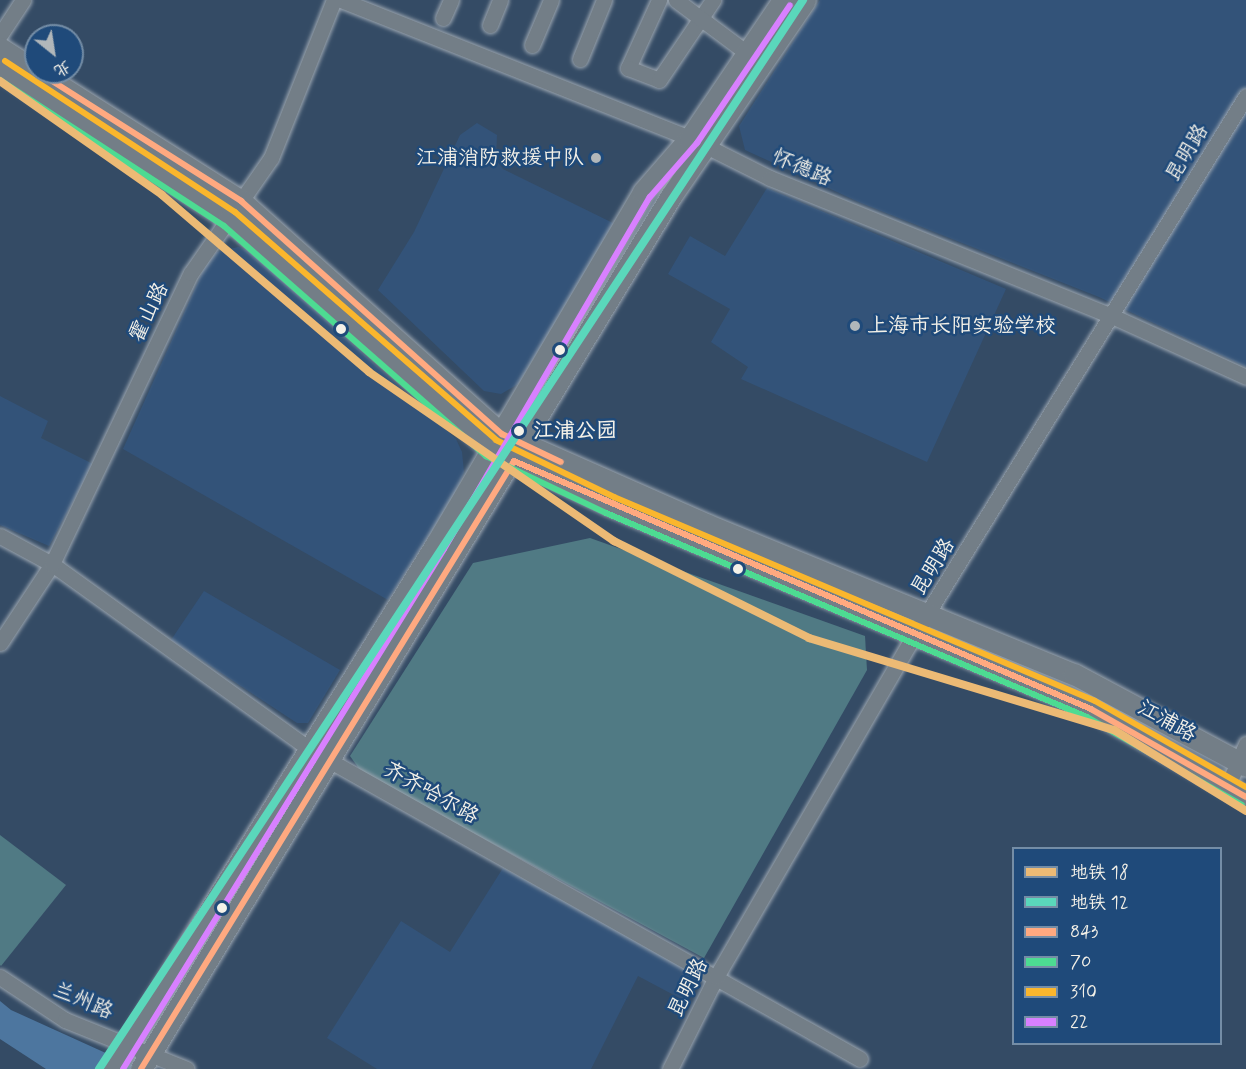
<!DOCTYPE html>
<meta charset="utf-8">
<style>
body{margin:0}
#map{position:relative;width:1246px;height:1069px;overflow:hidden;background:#344b65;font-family:Mynerve,"LXGW WenKai TC",sans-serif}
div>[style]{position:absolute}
.built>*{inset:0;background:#335379}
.green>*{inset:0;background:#507a84}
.water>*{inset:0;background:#4d769f}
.roads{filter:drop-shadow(0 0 2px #9ba5af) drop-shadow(0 0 2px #9ba5af)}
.minor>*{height:15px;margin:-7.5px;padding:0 7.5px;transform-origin:7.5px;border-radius:7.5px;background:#737e87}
.secondary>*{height:21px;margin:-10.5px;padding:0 10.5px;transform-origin:10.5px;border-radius:10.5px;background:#737e87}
.bus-1>*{height:6px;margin:-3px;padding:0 3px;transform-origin:3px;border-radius:3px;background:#ffa980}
.bus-2>*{height:6px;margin:-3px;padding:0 3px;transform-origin:3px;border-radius:3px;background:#4ddb92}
.bus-3>*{height:6px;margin:-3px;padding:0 3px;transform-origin:3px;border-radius:3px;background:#fab62d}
.bus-4>*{height:6px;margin:-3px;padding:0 3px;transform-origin:3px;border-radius:3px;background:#d880ff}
.metro-1>*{height:8px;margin:-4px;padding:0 4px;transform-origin:4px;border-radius:4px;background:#ecba75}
.metro-2>*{height:8px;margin:-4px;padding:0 4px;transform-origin:4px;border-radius:4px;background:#5ad7bb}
.dots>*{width:16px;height:16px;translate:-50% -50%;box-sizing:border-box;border:3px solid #1f4a7a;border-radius:50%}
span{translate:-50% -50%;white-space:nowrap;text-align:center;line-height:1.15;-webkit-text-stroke:5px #1f4a7a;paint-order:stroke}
.street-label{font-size:21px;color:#f4f1e8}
.poi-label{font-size:21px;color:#f4f1e8}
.right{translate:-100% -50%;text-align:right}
.left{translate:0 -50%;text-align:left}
.stop-label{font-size:21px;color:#f4f1e8;font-weight:700}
.legend{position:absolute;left:1012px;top:847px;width:210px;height:198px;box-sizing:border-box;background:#1f4a7a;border:2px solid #748da6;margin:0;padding:8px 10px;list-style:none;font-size:18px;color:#f4f1e8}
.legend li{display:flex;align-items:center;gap:12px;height:30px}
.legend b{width:30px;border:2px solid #748da6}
.north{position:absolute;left:24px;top:24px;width:60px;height:60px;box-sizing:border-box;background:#1f4a7a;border:2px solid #748da6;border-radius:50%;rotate:150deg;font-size:16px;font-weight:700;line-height:24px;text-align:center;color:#f4f1e8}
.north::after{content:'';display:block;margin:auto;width:21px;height:27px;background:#b1b7ba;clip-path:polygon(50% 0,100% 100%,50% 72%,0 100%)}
</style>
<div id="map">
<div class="built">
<i style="clip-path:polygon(820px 0,1246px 0,1246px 367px,1099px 297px,861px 203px,745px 150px,739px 126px)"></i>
<i style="clip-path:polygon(477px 123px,497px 135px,496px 160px,503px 169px,615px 224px,518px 384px,501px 394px,484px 391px,378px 290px,414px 232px,460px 135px)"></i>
<i style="clip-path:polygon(767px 188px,1006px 289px,927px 462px,741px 379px,748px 367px,711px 342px,730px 309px,668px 274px,690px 236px,725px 256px)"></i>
<i style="clip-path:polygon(238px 247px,252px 252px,456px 439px,462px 452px,464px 472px,456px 493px,388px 600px,123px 449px,206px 264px,217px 252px)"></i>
<i style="clip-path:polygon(0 396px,48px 421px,41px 438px,93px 464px,49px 546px,0 525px)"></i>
<i style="clip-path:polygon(204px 591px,340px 670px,308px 723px,297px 723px,171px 640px)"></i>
<i style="clip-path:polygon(503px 868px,703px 974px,687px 1002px,638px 976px,591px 1069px,377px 1069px,327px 1038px,401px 921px,450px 952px)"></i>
</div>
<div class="green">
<i style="clip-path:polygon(590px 538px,865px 636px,867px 670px,704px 958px,362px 773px,350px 756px,473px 563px)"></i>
<i style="clip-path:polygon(0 835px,66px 885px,1px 966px,0 965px)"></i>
</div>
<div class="water">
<i style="clip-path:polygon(0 1001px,11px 1010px,141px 1069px,46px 1069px,0 1039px)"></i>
</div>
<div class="roads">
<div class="minor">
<i style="left:341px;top:0;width:375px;rotate:21.6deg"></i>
<i style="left:690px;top:138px;width:89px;rotate:26.6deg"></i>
<i style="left:770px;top:178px;width:371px;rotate:22deg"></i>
<i style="left:1114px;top:317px;width:145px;rotate:24.4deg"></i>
<i style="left:659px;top:0;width:75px;rotate:114.5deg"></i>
<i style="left:628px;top:68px;width:33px;rotate:21deg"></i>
<i style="left:659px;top:80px;width:97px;rotate:-56deg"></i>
<i style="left:676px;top:0;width:89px;rotate:36.7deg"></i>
<i style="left:443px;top:18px;width:20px;rotate:-66deg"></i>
<i style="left:490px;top:25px;width:27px;rotate:-68deg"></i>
<i style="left:0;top:35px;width:42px;rotate:-56.7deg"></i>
<i style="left:532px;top:45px;width:49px;rotate:-67.1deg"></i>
<i style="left:580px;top:59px;width:64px;rotate:-67.9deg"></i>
<i style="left:0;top:536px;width:59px;rotate:28.3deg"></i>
<i style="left:52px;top:564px;width:317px;rotate:35.7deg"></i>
<i style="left:309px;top:749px;width:632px;rotate:29.36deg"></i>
<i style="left:0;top:643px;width:95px;rotate:-56.6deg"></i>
<i style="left:52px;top:564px;width:322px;rotate:-64.5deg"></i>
<i style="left:191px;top:273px;width:140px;rotate:-55.2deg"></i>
<i style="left:271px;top:158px;width:170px;rotate:-68.3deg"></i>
<i style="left:1228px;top:785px;width:45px;rotate:-66.3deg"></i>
<i style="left:0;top:977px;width:78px;rotate:33.5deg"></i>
<i style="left:65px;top:1020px;width:131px;rotate:21.9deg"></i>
<i style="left:670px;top:1069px;width:103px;rotate:-63.4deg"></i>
<i style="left:716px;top:977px;width:395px;rotate:-59.9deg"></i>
<i style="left:914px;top:635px;width:633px;rotate:-58.37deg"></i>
</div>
<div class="secondary">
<i style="left:0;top:48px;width:43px;rotate:32.6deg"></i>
<i style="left:0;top:69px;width:274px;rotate:33.2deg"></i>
<i style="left:229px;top:219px;width:348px;rotate:41.2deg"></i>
<i style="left:491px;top:448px;width:132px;rotate:25.6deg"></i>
<i style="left:610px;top:505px;width:522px;rotate:22.98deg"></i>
<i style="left:1091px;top:709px;width:178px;rotate:29.6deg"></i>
<i style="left:38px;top:72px;width:241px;rotate:32.4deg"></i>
<i style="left:241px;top:201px;width:350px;rotate:41.8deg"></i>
<i style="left:502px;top:434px;width:225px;rotate:23.8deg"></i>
<i style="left:708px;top:525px;width:395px;rotate:22.2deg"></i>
<i style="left:1074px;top:674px;width:195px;rotate:28.1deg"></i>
<i style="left:112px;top:1069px;width:617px;rotate:-58.32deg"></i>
<i style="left:436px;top:544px;width:408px;rotate:-59.5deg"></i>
<i style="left:643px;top:192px;width:72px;rotate:-49deg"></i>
<i style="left:690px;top:138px;width:166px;rotate:-56deg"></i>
<i style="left:141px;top:1069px;width:1021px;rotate:-58.74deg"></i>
<i style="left:671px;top:196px;width:237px;rotate:-55.6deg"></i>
</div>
</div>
<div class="bus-1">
<i style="left:38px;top:72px;width:241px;rotate:32.4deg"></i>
<i style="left:241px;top:201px;width:350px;rotate:41.8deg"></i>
<i style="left:502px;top:434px;width:65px;rotate:25.4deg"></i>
<i style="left:141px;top:1069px;width:713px;rotate:-58.47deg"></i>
<i style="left:514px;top:461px;width:628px;rotate:23.26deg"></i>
<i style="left:1091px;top:709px;width:178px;rotate:29.6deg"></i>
</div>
<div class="bus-2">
<i style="left:0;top:80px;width:267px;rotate:33.1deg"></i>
<i style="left:224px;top:226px;width:349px;rotate:41.3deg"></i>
<i style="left:486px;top:456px;width:133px;rotate:25.4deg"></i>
<i style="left:606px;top:513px;width:522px;rotate:22.98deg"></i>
<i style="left:1087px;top:717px;width:178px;rotate:29.6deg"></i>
</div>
<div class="bus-3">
<i style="left:5px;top:61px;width:275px;rotate:33.3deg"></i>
<i style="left:235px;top:212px;width:347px;rotate:41.1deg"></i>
<i style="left:496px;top:440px;width:131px;rotate:25.8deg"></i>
<i style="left:614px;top:497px;width:522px;rotate:22.98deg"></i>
<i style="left:1095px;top:701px;width:174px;rotate:29.7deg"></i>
</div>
<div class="bus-4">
<i style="left:123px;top:1069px;width:611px;rotate:-58.31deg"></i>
<i style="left:444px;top:549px;width:408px;rotate:-59.7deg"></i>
<i style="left:650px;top:197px;width:72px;rotate:-49deg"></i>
<i style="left:697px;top:143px;width:166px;rotate:-56deg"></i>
</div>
<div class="metro-1">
<i style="left:0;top:81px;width:198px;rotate:35.1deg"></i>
<i style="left:162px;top:195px;width:272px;rotate:40.5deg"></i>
<i style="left:369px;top:372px;width:298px;rotate:34.6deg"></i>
<i style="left:614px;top:541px;width:218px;rotate:26.4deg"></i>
<i style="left:809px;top:638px;width:319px;rotate:16.8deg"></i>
<i style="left:1114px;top:730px;width:155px;rotate:31.5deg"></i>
</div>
<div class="metro-2">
<i style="left:99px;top:1069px;width:1280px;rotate:-56.63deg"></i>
</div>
<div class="dots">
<i style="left:596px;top:158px;background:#b1b7ba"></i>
<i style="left:855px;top:326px;background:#b1b7ba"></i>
<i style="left:341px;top:329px;background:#f4f1e8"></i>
<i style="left:560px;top:350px;background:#f4f1e8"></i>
<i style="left:519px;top:431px;background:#f4f1e8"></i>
<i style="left:738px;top:569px;background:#f4f1e8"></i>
<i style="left:222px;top:908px;background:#f4f1e8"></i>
</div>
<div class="street-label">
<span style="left:1187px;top:153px;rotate:-59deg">昆明路</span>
<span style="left:802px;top:168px;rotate:23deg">怀德路</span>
<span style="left:149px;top:312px;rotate:-64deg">霍山路</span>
<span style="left:933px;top:567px;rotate:-58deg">昆明路</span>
<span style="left:1167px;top:721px;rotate:29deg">江浦路</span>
<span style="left:431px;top:793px;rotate:29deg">齐齐哈尔路</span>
<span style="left:688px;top:988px;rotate:-63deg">昆明路</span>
<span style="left:83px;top:1001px;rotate:23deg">兰州路</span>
</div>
<div class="poi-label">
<span class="right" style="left:584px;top:158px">江浦消防救援中队</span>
<span class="left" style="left:867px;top:326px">上海市长阳实验学校</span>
</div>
<div class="stop-label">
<span class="left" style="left:533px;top:431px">江浦公园</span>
</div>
<ul class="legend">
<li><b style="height:8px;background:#ecba75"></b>地铁 18</li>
<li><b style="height:8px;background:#5ad7bb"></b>地铁 12</li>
<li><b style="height:8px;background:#ffa980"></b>843</li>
<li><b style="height:8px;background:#4ddb92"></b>70</li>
<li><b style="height:8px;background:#fab62d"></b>310</li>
<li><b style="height:8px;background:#d880ff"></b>22</li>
</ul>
<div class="north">北</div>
</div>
